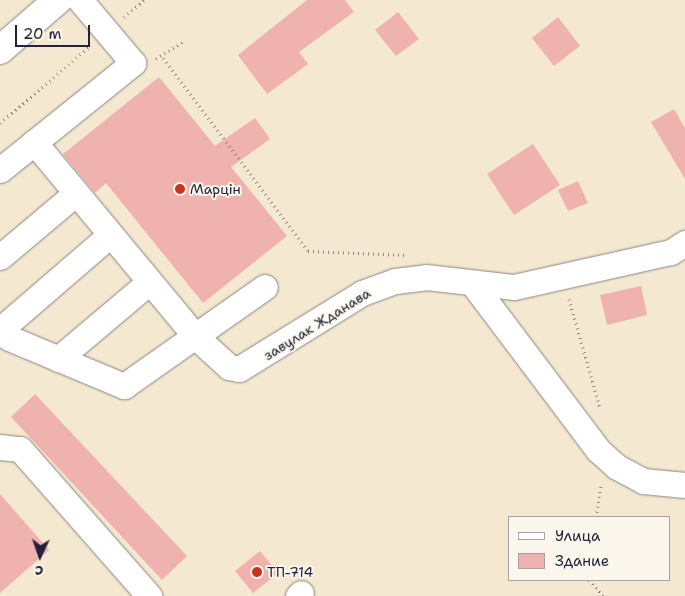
<!DOCTYPE html>
<meta charset="utf-8">
<style>
body{margin:0}
#map{position:relative;width:685px;height:596px;overflow:hidden;background:#f4e8d0;font-family:"Shantell Sans",sans-serif}
div>[style]{position:absolute}
.building>*{inset:0;background:#efb2ae}
.path>*{height:3px;margin-top:-1.5px;transform-origin:0;background:repeating-linear-gradient(90deg,#8b8586 0 1px,transparent 0 5px)}
.roads{filter:drop-shadow(0 0 1px #8b8586) drop-shadow(0 0 1px #8b8586)}
.minor>*{height:25px;margin:-12.5px;padding:0 12.5px;transform-origin:12.5px;border-radius:12.5px;background:#fff}
.major>*{height:28px;margin:-14px;padding:0 14px;transform-origin:14px;border-radius:14px;background:#fff}
.dots>*{width:14px;height:14px;translate:-50% -50%;box-sizing:border-box;border:2px solid #fbf7ec;border-radius:50%}
span{translate:-50% -50%;white-space:nowrap;text-align:center;line-height:1.15;-webkit-text-stroke:4px #fbf7ec;paint-order:stroke}
.poi-label{font-size:14px;color:#22223b}
.left{translate:0 -50%;text-align:left}
.street-label{font-size:14px;color:#22223b}
.legend{position:absolute;left:508px;top:516px;width:162px;height:65px;box-sizing:border-box;background:#fbf7ec;border:1px solid #a4a2a5;margin:0;padding:6px 9px;list-style:none;font-size:15px;color:#22223b}
.legend li{display:flex;align-items:center;gap:10px;height:25px}
.legend b{width:25px;border:1px solid #a4a2a5}
.north{position:absolute;left:15px;top:531px;width:50px;height:50px;-webkit-text-stroke:4px #fbf7ec;paint-order:stroke;rotate:183deg;font-size:14px;font-weight:700;line-height:20px;text-align:center;color:#22223b}
.north::after{content:'';display:block;margin:auto;width:18px;height:22px;background:#22223b;clip-path:polygon(50% 0,100% 100%,50% 72%,0 100%)}
.scale{position:absolute;left:15px;top:25px;width:75px;height:22px;box-sizing:border-box;border:2px solid #22223b;border-top:0;padding-left:6px;font-size:15px;line-height:18px;white-space:nowrap;color:#22223b;-webkit-text-stroke:4px #fbf7ec;paint-order:stroke}
</style>
<div id="map">
<div class="building">
<i style="clip-path:polygon(307px 0,345px 0,354px 12px,299px 52px,308px 64px,267px 94px,238px 55px)"></i>
<i style="clip-path:polygon(398px 12px,419px 39px,396px 56px,375px 30px)"></i>
<i style="clip-path:polygon(558px 17px,580px 46px,554px 66px,532px 38px)"></i>
<i style="clip-path:polygon(159px 77px,215px 146px,255px 118px,270px 139px,231px 167px,287px 236px,203px 303px,106px 183px,95px 193px,63px 154px)"></i>
<i style="clip-path:polygon(674px 109px,685px 128px,685px 179px,651px 122px)"></i>
<i style="clip-path:polygon(533px 144px,560px 185px,514px 215px,487px 174px)"></i>
<i style="clip-path:polygon(578px 181px,588px 203px,568px 211px,558px 190px)"></i>
<i style="clip-path:polygon(641px 286px,647px 315px,607px 325px,600px 295px)"></i>
<i style="clip-path:polygon(35px 394px,187px 556px,162px 580px,11px 417px)"></i>
<i style="clip-path:polygon(0 494px,49px 550px,0 593px)"></i>
<i style="clip-path:polygon(260px 551px,278px 573px,253px 593px,235px 571px)"></i>
</div>
<div class="path">
<i style="left:124px;top:17px;width:26px;rotate:-40deg"></i>
<i style="left:163px;top:58px;width:241px;rotate:53.1deg"></i>
<i style="left:308px;top:251px;width:99px;rotate:2.3deg"></i>
<i style="left:156px;top:59px;width:33px;rotate:-33deg"></i>
<i style="left:0;top:123px;width:117px;rotate:-40.5deg"></i>
<i style="left:569px;top:299px;width:113px;rotate:74.1deg"></i>
<i style="left:596px;top:517px;width:32px;rotate:-81deg"></i>
<i style="left:589px;top:580px;width:21px;rotate:49deg"></i>
</div>
<div class="roads">
<div class="minor">
<i style="left:34px;top:142px;width:252px;rotate:50.3deg"></i>
<i style="left:195px;top:336px;width:46px;rotate:42.4deg"></i>
<i style="left:229px;top:367px;width:10px;rotate:11deg"></i>
<i style="left:239px;top:369px;width:145px;rotate:-31.7deg"></i>
<i style="left:362px;top:293px;width:35px;rotate:-20deg"></i>
<i style="left:395px;top:281px;width:31px;rotate:-7deg"></i>
<i style="left:426px;top:277px;width:89px;rotate:6.5deg"></i>
<i style="left:514px;top:287px;width:161px;rotate:-12.6deg"></i>
<i style="left:671px;top:252px;width:17px;rotate:-33deg"></i>
<i style="left:0;top:170px;width:171px;rotate:-38.8deg"></i>
<i style="left:133px;top:63px;width:82px;rotate:-130.1deg"></i>
<i style="left:0;top:257px;width:99px;rotate:-40.1deg"></i>
<i style="left:473px;top:284px;width:208px;rotate:53deg"></i>
<i style="left:598px;top:450px;width:25px;rotate:42deg"></i>
<i style="left:617px;top:467px;width:30px;rotate:28deg"></i>
<i style="left:643px;top:481px;width:42px;rotate:5.4deg"></i>
<i style="left:0;top:328px;width:13px;rotate:48deg"></i>
<i style="left:9px;top:338px;width:125px;rotate:22.7deg"></i>
<i style="left:124px;top:386px;width:172px;rotate:-35.1deg"></i>
<i style="left:1px;top:329px;width:144px;rotate:-40.8deg"></i>
<i style="left:58px;top:359px;width:119px;rotate:-40.2deg"></i>
<i style="left:0;top:447px;width:20px;rotate:6deg"></i>
<i style="left:20px;top:449px;width:196px;rotate:48.7deg"></i>
<i style="left:298px;top:596px;width:4px;rotate:-45deg"></i>
</div>
<div class="major">
<i style="left:0;top:50px;width:77px;rotate:-40.8deg"></i>
</div>
</div>
<div class="dots">
<i style="left:180px;top:189px;background:#c8321e"></i>
<i style="left:257px;top:572px;background:#c8321e"></i>
</div>
<div class="poi-label">
<span class="left" style="left:190px;top:189px">Марцін</span>
<span class="left" style="left:267px;top:572px">ТП-714</span>
</div>
<div class="street-label">
<span style="left:317px;top:324px;rotate:-32deg">завулак Жданава</span>
</div>
<ul class="legend">
<li><b style="height:6px;background:#fff"></b>Улица</li>
<li><b style="height:14px;background:#efb2ae"></b>Здание</li>
</ul>
<div class="north">С</div>
<div class="scale">20 m</div>
</div>
